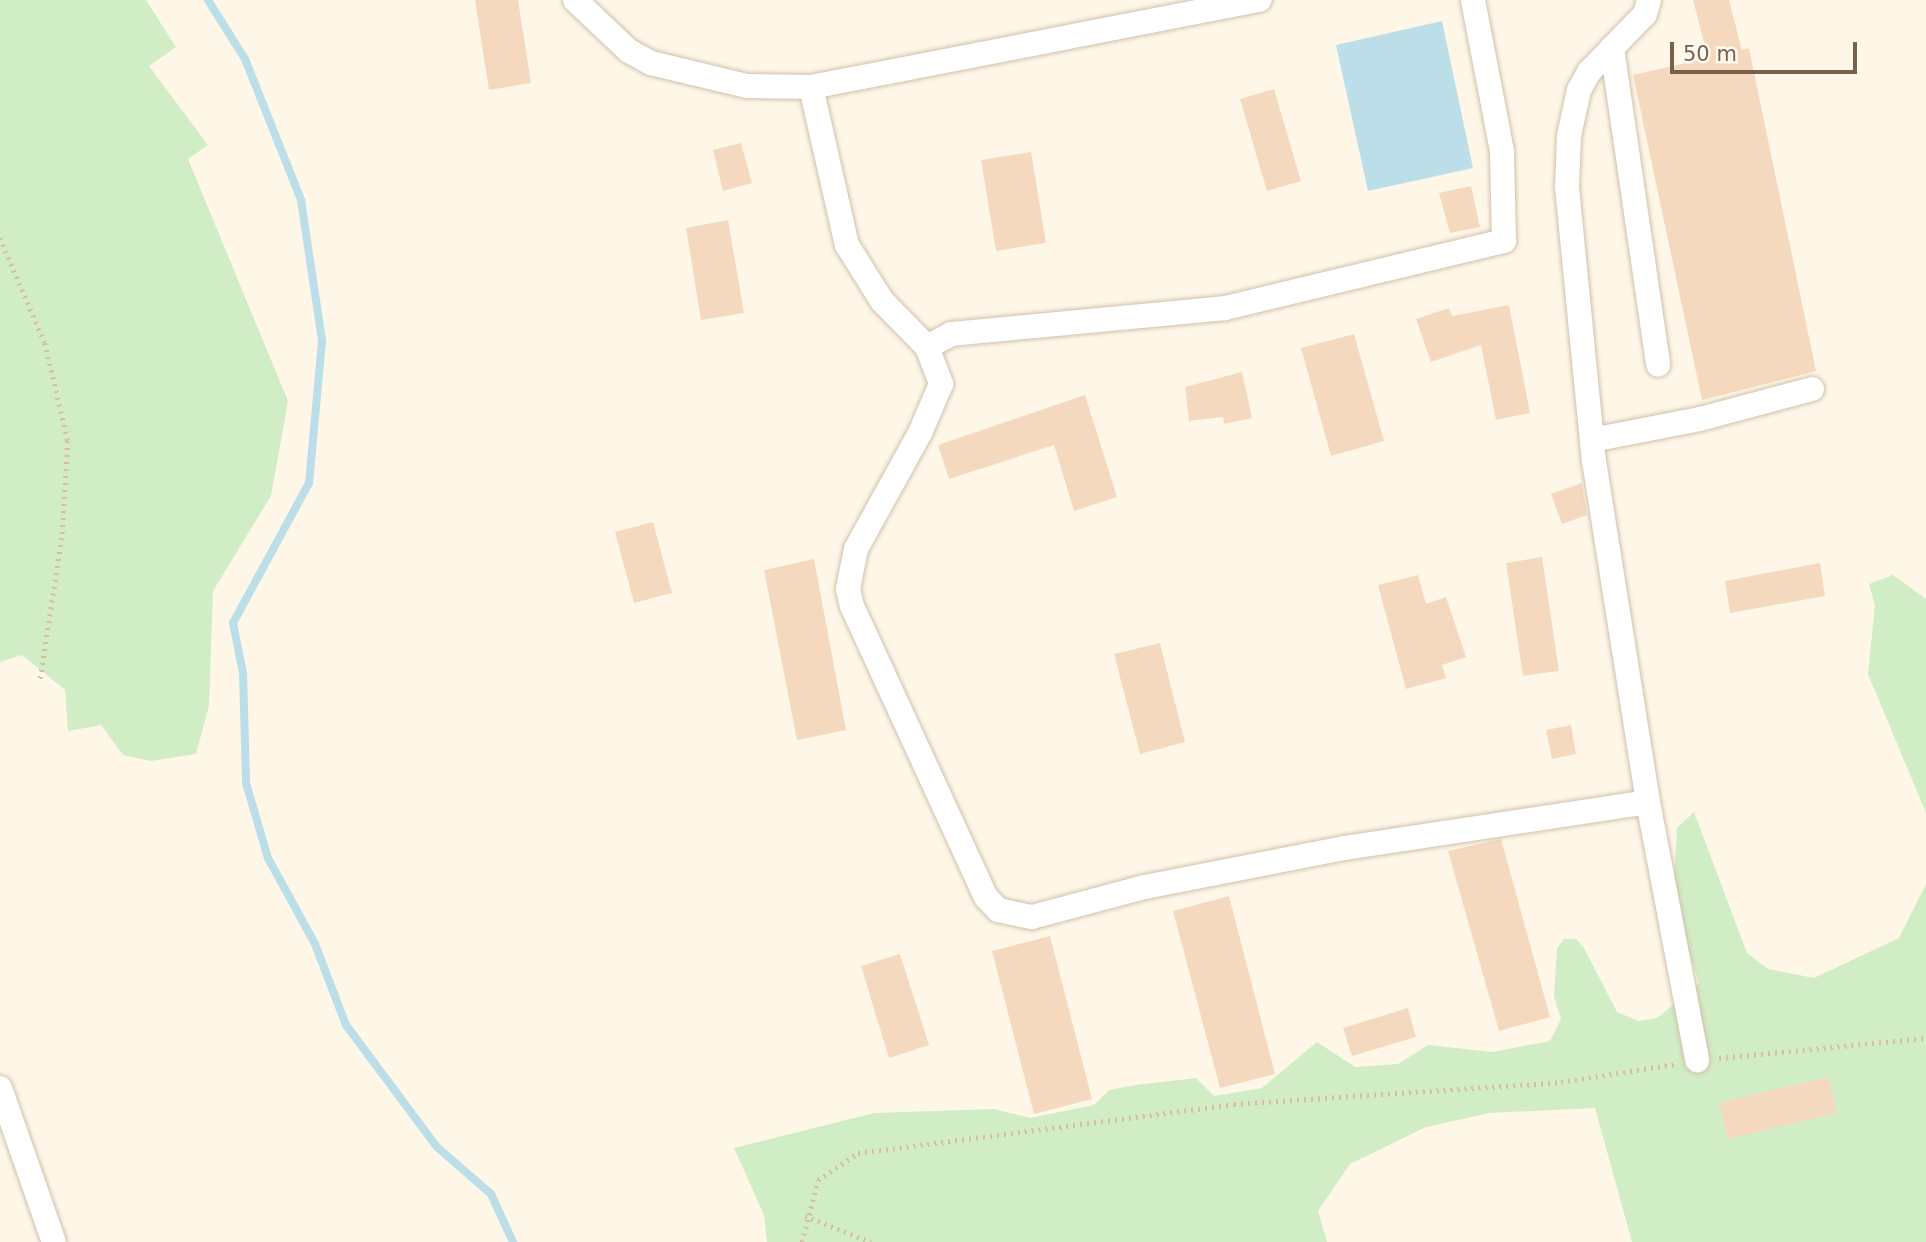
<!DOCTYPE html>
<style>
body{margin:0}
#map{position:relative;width:1926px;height:1242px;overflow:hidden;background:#fef7e8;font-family:"DejaVu Sans",sans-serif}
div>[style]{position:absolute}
.green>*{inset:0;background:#d1edc5}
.water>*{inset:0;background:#bbdee9}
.stream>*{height:8px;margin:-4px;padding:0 4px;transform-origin:4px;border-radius:4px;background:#bbdee9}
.building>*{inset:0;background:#f5d9be}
.path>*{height:4.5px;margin-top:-2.25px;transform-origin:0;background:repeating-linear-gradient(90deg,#dabda0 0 2px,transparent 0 7px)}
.roads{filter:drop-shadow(0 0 2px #d1c0ac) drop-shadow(0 0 2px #d1c0ac)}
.minor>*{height:24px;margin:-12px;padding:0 12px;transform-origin:12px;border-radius:12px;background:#fff}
span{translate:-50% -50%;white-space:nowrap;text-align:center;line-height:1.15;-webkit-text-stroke:6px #fffbf0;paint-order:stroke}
.scale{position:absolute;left:1670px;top:42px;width:187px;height:32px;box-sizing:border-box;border:4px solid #7a604a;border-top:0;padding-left:9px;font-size:21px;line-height:24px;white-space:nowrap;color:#7a604a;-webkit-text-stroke:5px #fffbf0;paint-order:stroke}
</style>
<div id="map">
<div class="green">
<i style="clip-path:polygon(0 0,146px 0,176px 47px,149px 66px,208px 145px,188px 159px,288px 401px,271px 496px,213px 591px,209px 706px,196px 754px,151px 761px,123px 755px,101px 725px,68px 731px,65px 690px,22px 655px,0 662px)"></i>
<i style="clip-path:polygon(1893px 575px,1926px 599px,1926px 813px,1868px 674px,1875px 606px,1869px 584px)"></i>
<i style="clip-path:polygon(1694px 812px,1747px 953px,1768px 969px,1814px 978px,1899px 938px,1926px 884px,1926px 1242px,1632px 1242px,1595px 1108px,1490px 1113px,1426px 1127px,1350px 1164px,1318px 1211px,1327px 1242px,767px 1242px,764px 1215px,734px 1148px,874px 1113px,994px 1109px,1030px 1118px,1094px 1105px,1109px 1090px,1136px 1085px,1196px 1078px,1214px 1096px,1262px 1088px,1317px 1042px,1355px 1067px,1398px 1064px,1428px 1045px,1492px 1052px,1550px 1041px,1561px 1019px,1554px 996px,1557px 949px,1564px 939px,1576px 939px,1584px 948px,1617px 1012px,1639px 1021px,1657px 1018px,1699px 983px,1673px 901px,1677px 828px)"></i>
</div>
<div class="water">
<i style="clip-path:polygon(1442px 21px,1473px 168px,1368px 191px,1336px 45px)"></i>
</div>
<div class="stream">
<i style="left:208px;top:0;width:70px;rotate:57.9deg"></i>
<i style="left:245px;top:59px;width:152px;rotate:68.3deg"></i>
<i style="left:301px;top:200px;width:143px;rotate:81.5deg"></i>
<i style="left:322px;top:341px;width:143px;rotate:95.2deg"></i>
<i style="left:309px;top:483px;width:159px;rotate:118.5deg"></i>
<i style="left:233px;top:623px;width:51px;rotate:78.7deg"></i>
<i style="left:243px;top:673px;width:110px;rotate:88.4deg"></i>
<i style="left:246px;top:783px;width:78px;rotate:73.7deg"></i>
<i style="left:268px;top:858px;width:98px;rotate:61.3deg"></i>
<i style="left:315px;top:944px;width:87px;rotate:69.1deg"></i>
<i style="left:346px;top:1025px;width:152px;rotate:53.3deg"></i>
<i style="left:437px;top:1147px;width:72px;rotate:41deg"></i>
<i style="left:491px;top:1194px;width:53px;rotate:65.4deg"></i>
</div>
<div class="building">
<i style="clip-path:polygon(475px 0,518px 0,531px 83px,489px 90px)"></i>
<i style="clip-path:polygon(1693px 0,1729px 0,1742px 50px,1749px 48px,1816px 371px,1702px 400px,1633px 75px,1708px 58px)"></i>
<i style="clip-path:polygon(1274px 89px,1301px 181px,1267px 191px,1240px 99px)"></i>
<i style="clip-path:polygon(741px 143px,752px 183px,723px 191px,713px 150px)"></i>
<i style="clip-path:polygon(1031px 152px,1046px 243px,996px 251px,981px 160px)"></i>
<i style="clip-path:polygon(1471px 186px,1480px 227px,1450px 233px,1439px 193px)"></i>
<i style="clip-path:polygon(728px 220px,744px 313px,701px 320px,686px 228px)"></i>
<i style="clip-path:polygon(1509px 305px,1530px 413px,1496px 420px,1481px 345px,1431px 362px,1416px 319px,1449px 308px,1452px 316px)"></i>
<i style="clip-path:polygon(1354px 334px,1384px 441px,1331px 456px,1301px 348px)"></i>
<i style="clip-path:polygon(1242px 372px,1252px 418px,1224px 424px,1223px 417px,1189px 421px,1185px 387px)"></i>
<i style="clip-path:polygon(1085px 395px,1117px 497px,1074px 511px,1054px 445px,949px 479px,938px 445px)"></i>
<i style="clip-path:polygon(1582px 483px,1587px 515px,1562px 524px,1551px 494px)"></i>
<i style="clip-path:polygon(653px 522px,672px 593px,634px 603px,615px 532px)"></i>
<i style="clip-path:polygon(1542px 557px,1559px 671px,1523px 676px,1506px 563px)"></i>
<i style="clip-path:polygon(814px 559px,846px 730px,797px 740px,764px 570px)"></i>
<i style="clip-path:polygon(1820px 563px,1825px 596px,1730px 613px,1725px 581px)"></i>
<i style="clip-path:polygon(1418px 575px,1426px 604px,1446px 597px,1466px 657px,1442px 665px,1446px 678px,1406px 689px,1378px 585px)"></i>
<i style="clip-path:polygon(1160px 643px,1185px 742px,1140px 754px,1114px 654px)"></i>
<i style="clip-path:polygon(1571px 725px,1576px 754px,1552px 759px,1546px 730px)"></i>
<i style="clip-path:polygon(1501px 839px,1550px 1017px,1499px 1031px,1448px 851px)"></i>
<i style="clip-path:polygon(1229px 896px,1275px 1074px,1220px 1088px,1173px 911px)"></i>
<i style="clip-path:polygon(1050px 936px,1092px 1099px,1034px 1114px,992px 951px)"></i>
<i style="clip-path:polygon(900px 954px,929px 1045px,889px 1058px,861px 966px)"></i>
<i style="clip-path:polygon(1408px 1008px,1416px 1037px,1352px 1056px,1343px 1028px)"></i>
<i style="clip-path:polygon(1828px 1077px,1837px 1113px,1728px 1139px,1719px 1103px)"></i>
</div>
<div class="path">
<i style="left:0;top:238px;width:114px;rotate:66.8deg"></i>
<i style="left:45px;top:343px;width:101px;rotate:76.8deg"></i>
<i style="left:68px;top:441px;width:97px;rotate:93.5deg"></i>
<i style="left:62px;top:538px;width:146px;rotate:98.7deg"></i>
<i style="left:1719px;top:1058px;width:208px;rotate:-5.5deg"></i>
<i style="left:805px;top:1216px;width:71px;rotate:21.5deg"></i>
<i style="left:802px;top:1242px;width:64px;rotate:-75.5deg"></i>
<i style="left:818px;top:1180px;width:48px;rotate:-34deg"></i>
<i style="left:858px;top:1153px;width:379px;rotate:-7.4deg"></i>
<i style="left:1234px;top:1104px;width:328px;rotate:-3.8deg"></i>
<i style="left:1561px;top:1082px;width:116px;rotate:-8.9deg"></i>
</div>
<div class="roads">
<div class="minor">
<i style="left:575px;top:0;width:74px;rotate:43.4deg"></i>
<i style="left:629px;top:51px;width:25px;rotate:29deg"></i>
<i style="left:651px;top:63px;width:99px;rotate:13.5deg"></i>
<i style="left:747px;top:86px;width:64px;rotate:0.9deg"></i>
<i style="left:811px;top:87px;width:457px;rotate:-11deg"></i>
<i style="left:1649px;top:0;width:15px;rotate:106deg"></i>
<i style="left:1645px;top:14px;width:81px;rotate:134deg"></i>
<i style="left:1589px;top:72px;width:21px;rotate:119deg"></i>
<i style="left:1579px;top:90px;width:47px;rotate:102.3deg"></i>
<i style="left:1569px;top:136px;width:51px;rotate:92.2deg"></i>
<i style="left:1567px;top:187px;width:275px;rotate:84.4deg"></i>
<i style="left:1594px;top:461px;width:345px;rotate:81deg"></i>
<i style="left:1648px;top:802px;width:263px;rotate:79.2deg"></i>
<i style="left:1612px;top:48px;width:320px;rotate:81.7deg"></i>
<i style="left:811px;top:87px;width:162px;rotate:77.2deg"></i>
<i style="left:847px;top:245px;width:66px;rotate:58deg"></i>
<i style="left:882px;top:301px;width:64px;rotate:45.6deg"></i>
<i style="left:927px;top:347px;width:40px;rotate:69deg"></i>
<i style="left:941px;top:384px;width:53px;rotate:113.2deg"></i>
<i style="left:920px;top:433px;width:132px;rotate:118.9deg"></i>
<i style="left:856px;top:549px;width:41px;rotate:101.3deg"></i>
<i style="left:848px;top:589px;width:17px;rotate:77deg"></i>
<i style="left:852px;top:606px;width:320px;rotate:65.3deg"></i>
<i style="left:986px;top:897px;width:18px;rotate:47deg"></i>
<i style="left:998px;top:910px;width:35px;rotate:12deg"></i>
<i style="left:1032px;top:917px;width:117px;rotate:-14.9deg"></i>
<i style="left:1145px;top:887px;width:203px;rotate:-11.1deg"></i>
<i style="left:1344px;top:848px;width:307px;rotate:-8.6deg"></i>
<i style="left:927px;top:347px;width:27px;rotate:-28deg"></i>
<i style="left:951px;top:334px;width:275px;rotate:-5.4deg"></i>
<i style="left:1225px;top:308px;width:287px;rotate:-13.5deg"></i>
<i style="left:1504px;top:241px;width:90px;rotate:-91.3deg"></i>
<i style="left:1502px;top:151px;width:154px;rotate:-100.9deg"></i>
<i style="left:1592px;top:440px;width:110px;rotate:-11deg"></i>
<i style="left:1700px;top:419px;width:116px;rotate:-15deg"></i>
<i style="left:0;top:1088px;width:163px;rotate:70.7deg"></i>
</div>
</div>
<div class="scale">50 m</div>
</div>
